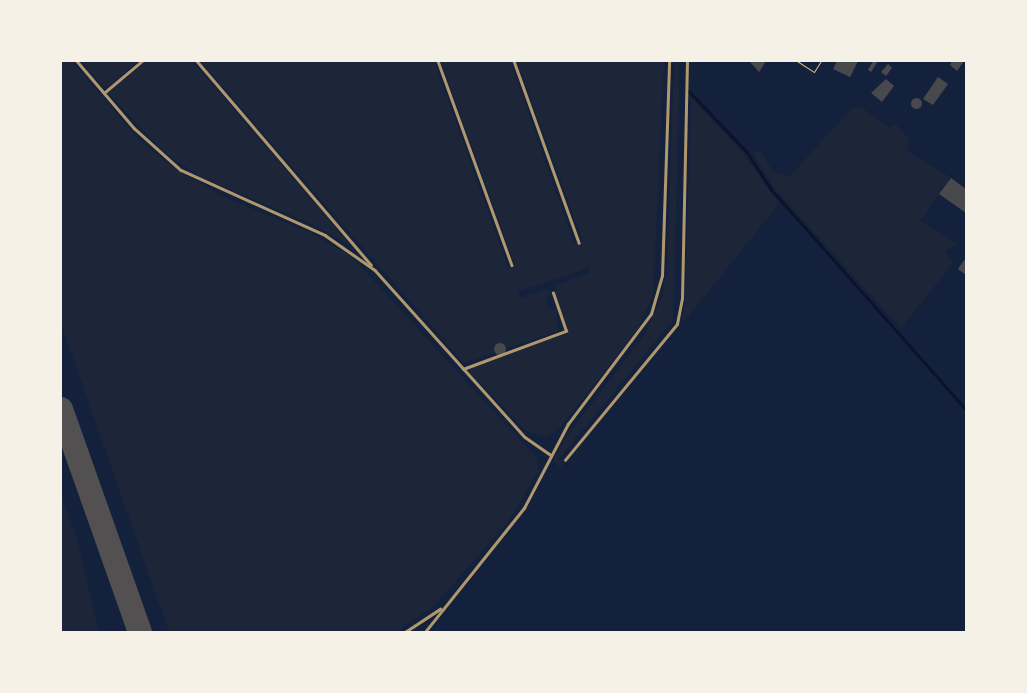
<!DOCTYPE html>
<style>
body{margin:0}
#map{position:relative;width:1027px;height:693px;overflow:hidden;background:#14213d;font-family:Manrope,sans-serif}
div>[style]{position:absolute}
.green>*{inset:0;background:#1d2539}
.stream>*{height:2.5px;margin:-1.25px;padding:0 1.25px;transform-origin:1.25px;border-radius:1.25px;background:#0b132b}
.taxiway>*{height:24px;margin:-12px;padding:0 12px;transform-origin:12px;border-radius:12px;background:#525050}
.building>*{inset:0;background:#48494c}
.round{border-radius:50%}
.path>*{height:1px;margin:-0.5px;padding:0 0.5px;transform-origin:0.5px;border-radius:0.5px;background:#e5c07b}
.service>*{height:2.5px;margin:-1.25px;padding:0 1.25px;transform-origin:1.25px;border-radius:1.25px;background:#b1986c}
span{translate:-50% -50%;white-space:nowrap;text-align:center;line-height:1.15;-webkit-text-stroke:5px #f6f1e7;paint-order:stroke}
.frame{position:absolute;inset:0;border:62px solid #f6f1e7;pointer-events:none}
</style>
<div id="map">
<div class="green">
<i style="clip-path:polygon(61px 61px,72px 61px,139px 140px,173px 167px,224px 197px,311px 233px,350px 255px,537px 458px,538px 472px,509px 520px,435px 605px,396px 632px,169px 632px,61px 323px)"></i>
<i style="clip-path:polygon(81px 61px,138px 61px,109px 87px,102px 86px)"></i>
<i style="clip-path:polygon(146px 61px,192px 61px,352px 247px,312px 224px,201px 177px,165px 153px,108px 93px)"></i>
<i style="clip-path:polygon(434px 61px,508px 268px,515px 265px,441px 61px,510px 61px,574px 243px,583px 242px,517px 61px,664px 61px,653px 294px,638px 329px,561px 426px,546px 437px,526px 431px,470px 372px,472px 367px,569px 332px,555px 291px,557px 285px,590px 273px,588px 268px,518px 291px,521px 298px,547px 289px,550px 293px,545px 301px,549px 309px,557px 311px,558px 331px,464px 363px,201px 62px)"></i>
<i style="clip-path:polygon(674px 61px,680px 61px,673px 320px,558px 460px,563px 464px,560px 468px,554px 461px,564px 440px,645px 334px,662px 297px,667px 269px)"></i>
<i style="clip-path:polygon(691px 97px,742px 152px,779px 204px,681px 325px,685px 303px)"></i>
<i style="clip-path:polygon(861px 107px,890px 128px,896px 124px,909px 139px,907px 151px,950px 177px,920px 221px,957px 244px,945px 252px,954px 262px,901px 328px,774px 188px,753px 152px,761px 152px,773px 172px,790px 176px,852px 108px)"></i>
<i style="clip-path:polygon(61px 495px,76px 536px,99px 632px,61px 632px)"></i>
</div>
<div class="stream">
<i style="left:689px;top:91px;width:84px;rotate:46.4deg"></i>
<i style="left:747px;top:152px;width:45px;rotate:56.7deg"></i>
<i style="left:772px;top:190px;width:293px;rotate:48.5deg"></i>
</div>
<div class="taxiway">
<i style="left:61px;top:409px;width:237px;rotate:70.5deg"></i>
</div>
<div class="building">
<i style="clip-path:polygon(749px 61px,766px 61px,759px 72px)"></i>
<i style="clip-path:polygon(837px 61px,858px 61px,850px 77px,833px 69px)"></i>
<i style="clip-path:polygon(873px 61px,878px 61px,871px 72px,868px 70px)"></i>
<i style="clip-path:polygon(952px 61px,964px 61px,957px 71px,950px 65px)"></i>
<i style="clip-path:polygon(888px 64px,892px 68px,886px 76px,881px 72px)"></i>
<i style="clip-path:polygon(938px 77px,948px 84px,933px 105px,923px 99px)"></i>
<i style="clip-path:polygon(886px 79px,894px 86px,882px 102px,871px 93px)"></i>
<i class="round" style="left:910.5px;top:97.5px;width:11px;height:11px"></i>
<i style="clip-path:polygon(951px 178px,966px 189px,966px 213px,939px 194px)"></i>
<i style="clip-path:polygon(964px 260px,966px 261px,966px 275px,958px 269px)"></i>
<i class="round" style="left:494px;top:343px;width:12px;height:12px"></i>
</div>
<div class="path">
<i style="left:797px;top:61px;width:20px;rotate:33deg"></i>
<i style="left:814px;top:72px;width:13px;rotate:-58deg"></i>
</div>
<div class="service">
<i style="left:77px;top:61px;width:88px;rotate:49.6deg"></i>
<i style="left:134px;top:128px;width:63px;rotate:41.8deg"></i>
<i style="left:181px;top:170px;width:158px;rotate:24.3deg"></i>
<i style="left:325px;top:235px;width:61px;rotate:35deg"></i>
<i style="left:375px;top:270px;width:224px;rotate:48.1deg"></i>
<i style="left:525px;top:437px;width:32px;rotate:35deg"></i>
<i style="left:197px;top:61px;width:268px;rotate:49.5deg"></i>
<i style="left:438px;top:61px;width:217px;rotate:70.1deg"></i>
<i style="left:514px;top:61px;width:193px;rotate:70.3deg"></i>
<i style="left:104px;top:93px;width:50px;rotate:-40.1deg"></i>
<i style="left:463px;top:369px;width:110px;rotate:-20.3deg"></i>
<i style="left:566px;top:331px;width:40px;rotate:-108.9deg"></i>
<i style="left:565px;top:460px;width:176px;rotate:-50.5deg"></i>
<i style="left:677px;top:324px;width:25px;rotate:-79deg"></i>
<i style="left:682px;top:299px;width:238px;rotate:-88.8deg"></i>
<i style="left:405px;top:632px;width:42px;rotate:-33.3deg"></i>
<i style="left:425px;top:632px;width:159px;rotate:-51.4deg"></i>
<i style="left:524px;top:508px;width:95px;rotate:-62.4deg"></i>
<i style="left:568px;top:424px;width:138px;rotate:-53deg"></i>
<i style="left:651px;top:314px;width:40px;rotate:-74deg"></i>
<i style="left:662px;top:276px;width:215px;rotate:-88.1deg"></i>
</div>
<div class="frame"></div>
</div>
